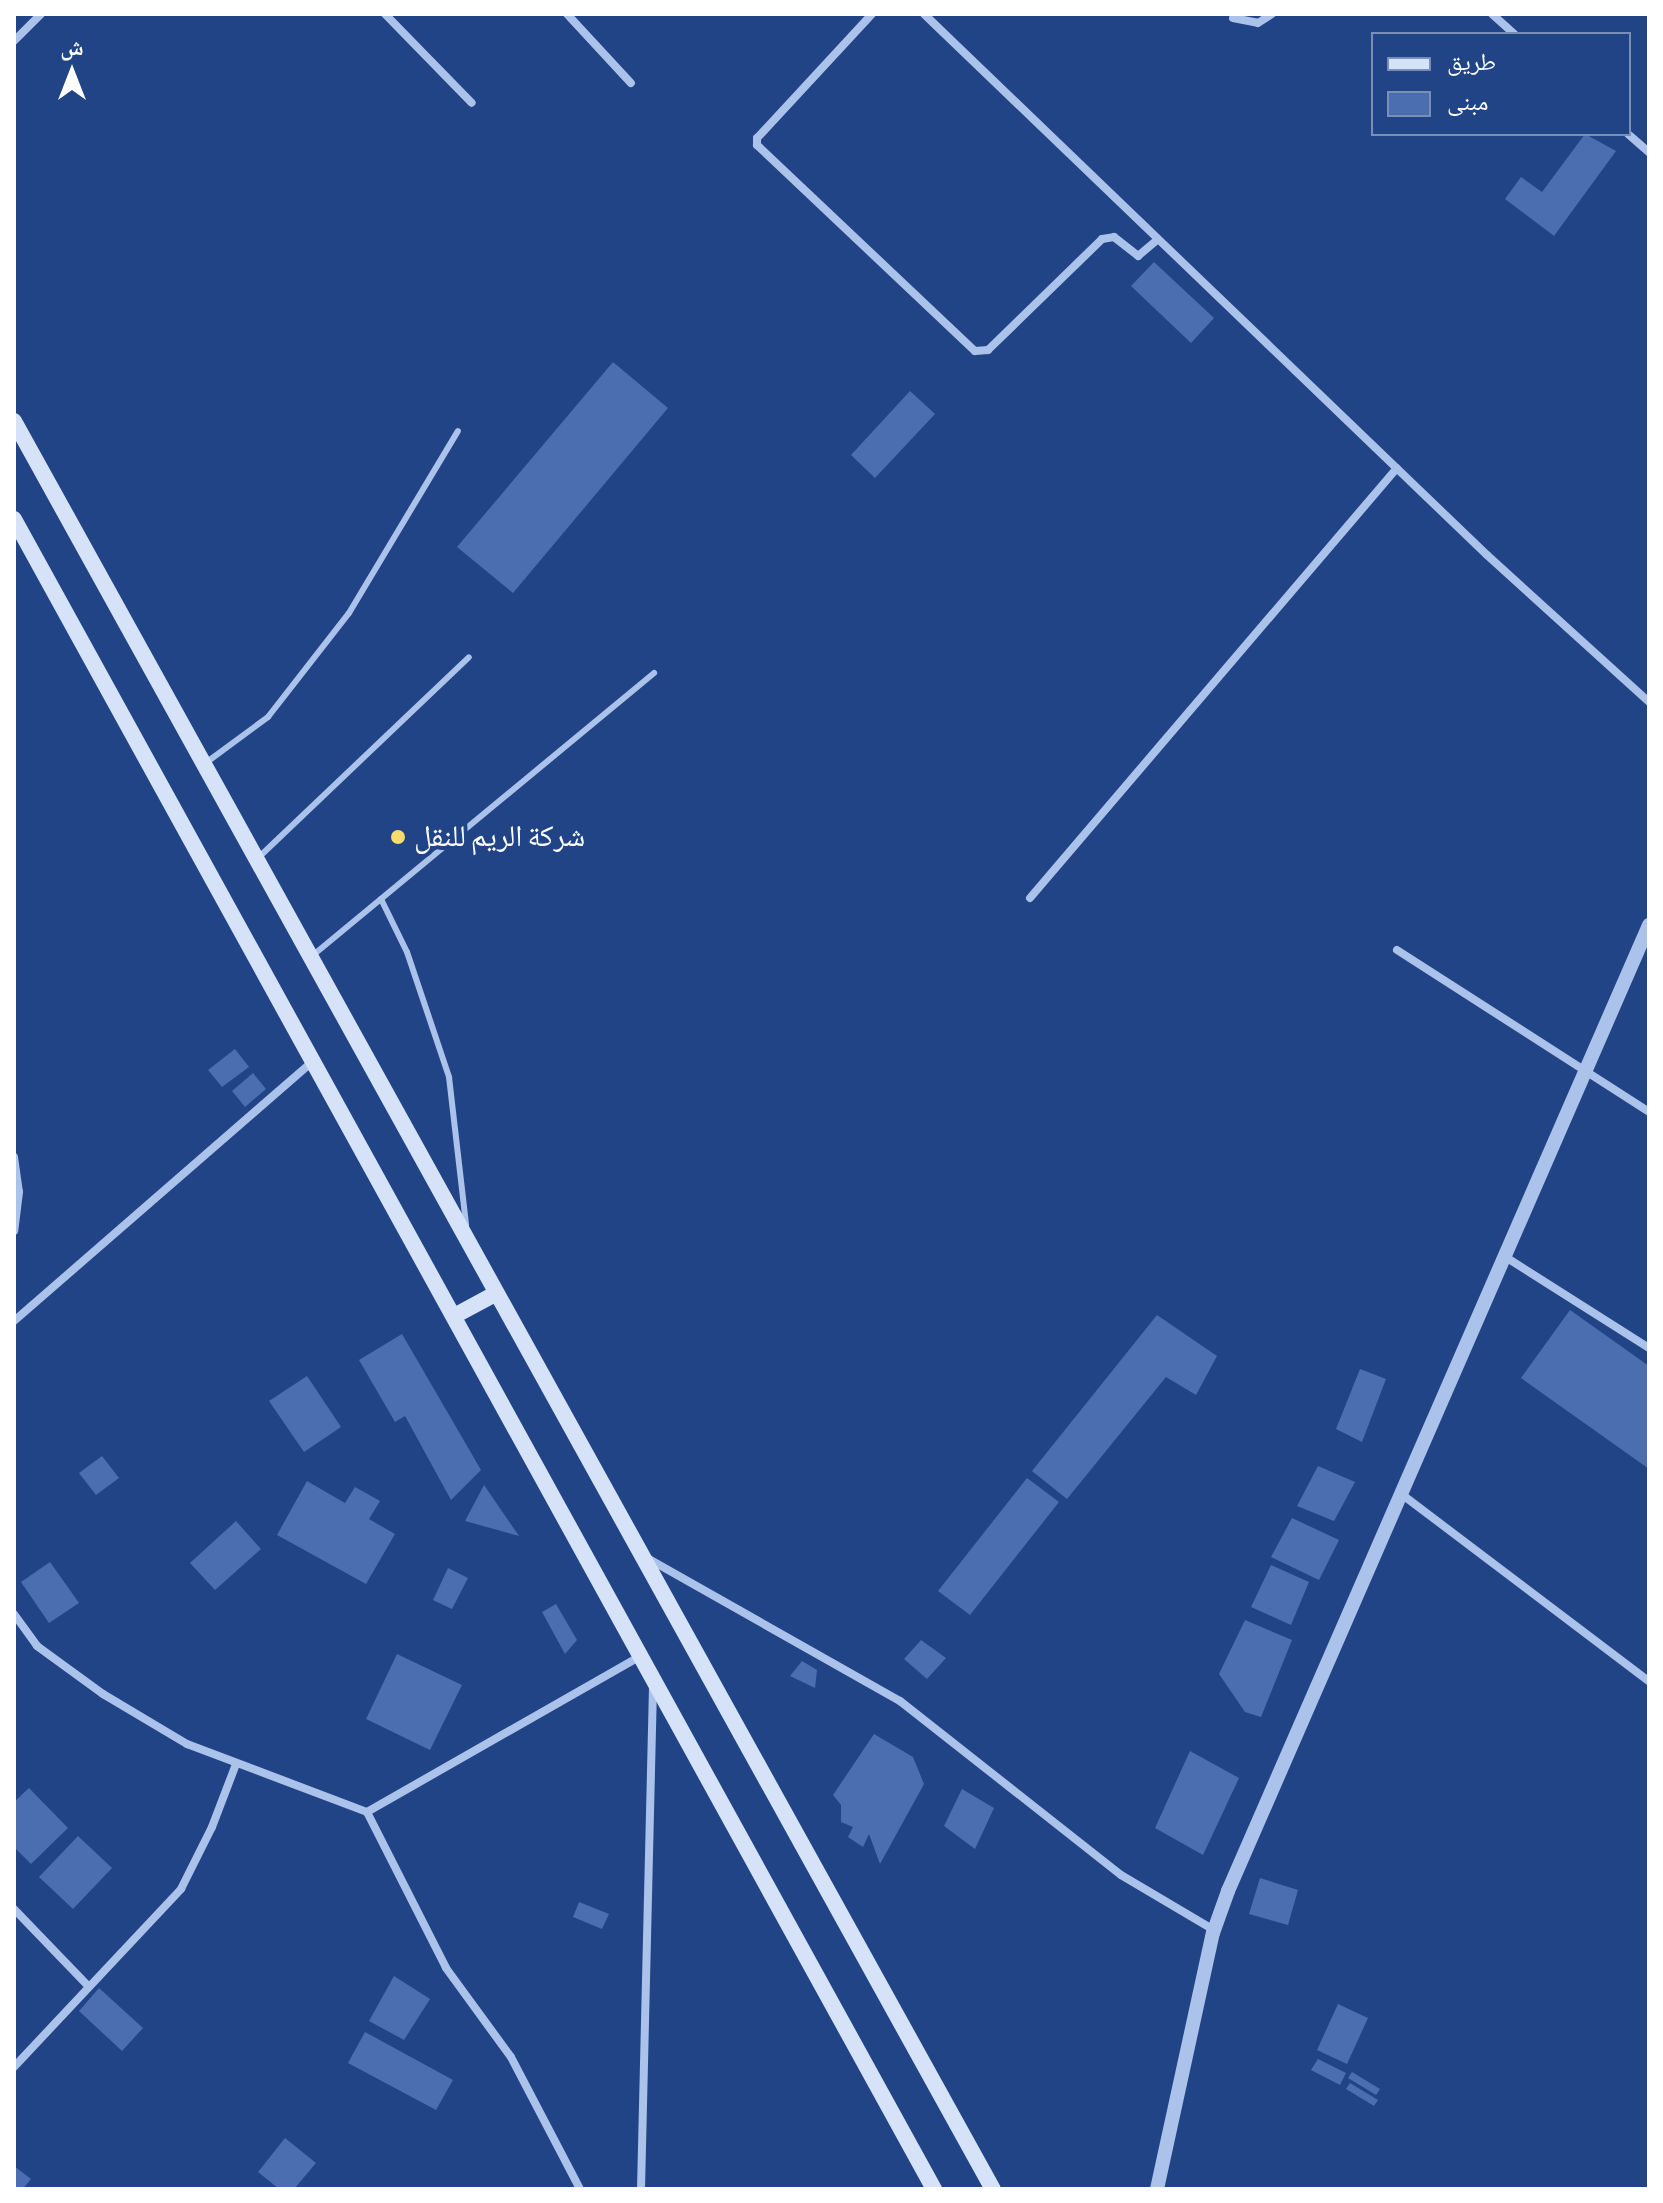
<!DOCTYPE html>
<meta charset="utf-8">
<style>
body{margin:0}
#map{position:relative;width:1663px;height:2203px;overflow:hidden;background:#214487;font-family:"Alegreya Sans","Noto Naskh Arabic",sans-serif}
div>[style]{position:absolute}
.building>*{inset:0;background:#4a6eb0}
.service>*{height:6px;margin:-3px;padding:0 3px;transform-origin:3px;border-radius:3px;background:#abc2ea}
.minor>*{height:8px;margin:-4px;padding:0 4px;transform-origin:4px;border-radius:4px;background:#abc2ea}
.tertiary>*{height:14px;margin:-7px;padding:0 7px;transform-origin:7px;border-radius:7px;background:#abc2ea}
.secondary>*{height:16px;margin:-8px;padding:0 8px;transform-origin:8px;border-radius:8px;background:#d6e2f8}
.dots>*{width:22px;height:22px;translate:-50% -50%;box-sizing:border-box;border:4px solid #214487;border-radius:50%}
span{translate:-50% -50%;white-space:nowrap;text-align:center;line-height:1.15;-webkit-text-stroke:8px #214487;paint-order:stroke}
.poi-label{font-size:30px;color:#fff}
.left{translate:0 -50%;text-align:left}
.frame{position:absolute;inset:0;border:16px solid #fff;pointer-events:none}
.legend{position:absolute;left:1371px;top:32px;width:260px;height:104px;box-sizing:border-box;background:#214487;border:2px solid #7a8fb7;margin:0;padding:10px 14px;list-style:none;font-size:24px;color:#fff}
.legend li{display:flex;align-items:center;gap:16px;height:40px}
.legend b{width:40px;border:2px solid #7a8fb7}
.north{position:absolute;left:32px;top:32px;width:80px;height:80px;-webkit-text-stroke:6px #214487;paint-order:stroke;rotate:0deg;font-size:22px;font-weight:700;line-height:32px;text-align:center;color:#fff}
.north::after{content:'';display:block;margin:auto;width:28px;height:36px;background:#fff;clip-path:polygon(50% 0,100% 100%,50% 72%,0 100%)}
</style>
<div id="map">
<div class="building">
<i style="clip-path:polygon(1585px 134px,1616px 151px,1554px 236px,1505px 199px,1521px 177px,1542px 192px)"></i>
<i style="clip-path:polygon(1154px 262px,1214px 318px,1191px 343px,1131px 286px)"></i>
<i style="clip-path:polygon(613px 362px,668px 408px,513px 593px,457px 547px)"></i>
<i style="clip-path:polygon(910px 391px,935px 414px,875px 478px,851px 455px)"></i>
<i style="clip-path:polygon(235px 1049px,249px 1067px,222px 1087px,208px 1070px)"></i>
<i style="clip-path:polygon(253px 1073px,266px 1089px,245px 1107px,232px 1091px)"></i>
<i style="clip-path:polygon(1570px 1310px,1649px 1366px,1649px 1469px,1521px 1378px)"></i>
<i style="clip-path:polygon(1157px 1315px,1217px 1356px,1196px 1395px,1166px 1377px,1067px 1499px,1032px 1471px)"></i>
<i style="clip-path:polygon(402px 1334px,481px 1470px,451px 1500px,405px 1416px,395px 1422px,359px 1360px)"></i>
<i style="clip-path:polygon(1360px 1369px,1386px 1379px,1362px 1442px,1336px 1429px)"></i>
<i style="clip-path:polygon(307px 1376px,341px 1427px,304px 1452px,269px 1401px)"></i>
<i style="clip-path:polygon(102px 1456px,119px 1478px,96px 1495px,79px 1473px)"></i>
<i style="clip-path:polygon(1318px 1466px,1355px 1482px,1334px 1521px,1297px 1506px)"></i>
<i style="clip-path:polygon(1027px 1478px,1059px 1502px,970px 1615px,938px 1591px)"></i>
<i style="clip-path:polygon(307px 1481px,345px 1503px,355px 1487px,380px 1501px,369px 1519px,395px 1534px,366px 1584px,277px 1535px)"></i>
<i style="clip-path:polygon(484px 1485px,519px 1536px,465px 1521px)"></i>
<i style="clip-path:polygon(1292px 1518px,1339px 1540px,1319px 1580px,1271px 1557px)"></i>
<i style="clip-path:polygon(236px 1521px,261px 1549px,215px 1590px,190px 1563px)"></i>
<i style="clip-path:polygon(50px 1562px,79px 1603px,49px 1623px,21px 1582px)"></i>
<i style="clip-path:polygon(1271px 1565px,1309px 1582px,1291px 1625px,1251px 1607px)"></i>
<i style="clip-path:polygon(448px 1568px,468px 1578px,452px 1609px,433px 1600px)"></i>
<i style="clip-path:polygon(556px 1604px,577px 1640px,565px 1654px,542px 1612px)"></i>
<i style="clip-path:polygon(1245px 1620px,1292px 1640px,1261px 1717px,1245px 1712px,1219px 1674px)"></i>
<i style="clip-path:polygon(921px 1640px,946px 1658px,927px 1679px,904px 1659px)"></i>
<i style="clip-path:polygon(397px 1654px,462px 1685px,430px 1750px,366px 1719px)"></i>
<i style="clip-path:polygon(802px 1661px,817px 1670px,815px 1688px,790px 1676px)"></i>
<i style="clip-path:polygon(874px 1734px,913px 1757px,924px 1784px,880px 1864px,869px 1834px,863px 1847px,848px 1837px,853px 1827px,841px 1822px,841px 1805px,833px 1795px)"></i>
<i style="clip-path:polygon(1190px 1751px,1239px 1778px,1203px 1855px,1155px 1828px)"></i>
<i style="clip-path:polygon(29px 1788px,68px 1828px,31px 1864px,14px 1847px,14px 1802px)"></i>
<i style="clip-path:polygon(962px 1789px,994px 1808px,975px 1849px,944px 1826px)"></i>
<i style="clip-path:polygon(78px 1836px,112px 1868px,73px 1909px,39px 1877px)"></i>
<i style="clip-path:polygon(1260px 1878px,1298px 1890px,1288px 1925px,1249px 1914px)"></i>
<i style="clip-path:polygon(579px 1902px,609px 1914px,602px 1929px,573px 1917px)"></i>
<i style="clip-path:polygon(394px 1976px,430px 1999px,404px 2040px,369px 2021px)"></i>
<i style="clip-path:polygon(99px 1988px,143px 2028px,122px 2051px,79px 2011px)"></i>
<i style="clip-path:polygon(1338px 2004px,1368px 2018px,1347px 2064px,1317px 2050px)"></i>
<i style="clip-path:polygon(365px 2032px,453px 2080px,436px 2110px,348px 2063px)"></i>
<i style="clip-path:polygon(1318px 2059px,1346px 2073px,1340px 2085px,1311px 2070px)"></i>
<i style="clip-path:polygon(1352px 2072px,1380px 2089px,1376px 2095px,1348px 2078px)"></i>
<i style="clip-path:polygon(1350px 2083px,1378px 2100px,1374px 2106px,1346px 2089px)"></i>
<i style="clip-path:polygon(285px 2138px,316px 2163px,294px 2189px,279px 2189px,258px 2172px)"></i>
<i style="clip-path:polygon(14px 2166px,31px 2179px,23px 2189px,14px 2189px)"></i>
</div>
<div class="service">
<i style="left:207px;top:762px;width:76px;rotate:-36.4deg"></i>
<i style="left:268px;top:717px;width:132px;rotate:-52.1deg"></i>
<i style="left:349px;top:613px;width:212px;rotate:-59.1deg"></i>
<i style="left:258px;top:858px;width:291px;rotate:-43.6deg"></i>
<i style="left:381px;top:899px;width:59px;rotate:63.9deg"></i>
<i style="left:407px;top:952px;width:132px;rotate:71.4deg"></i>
<i style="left:449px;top:1077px;width:149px;rotate:83.4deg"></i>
<i style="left:312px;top:956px;width:444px;rotate:-39.6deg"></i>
</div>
<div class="minor">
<i style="left:385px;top:14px;width:124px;rotate:45.7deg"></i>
<i style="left:567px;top:14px;width:94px;rotate:47.2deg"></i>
<i style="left:872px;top:14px;width:169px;rotate:132.8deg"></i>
<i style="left:757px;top:138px;width:7px;rotate:90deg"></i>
<i style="left:757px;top:145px;width:300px;rotate:43.4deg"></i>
<i style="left:975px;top:351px;width:13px;rotate:-4deg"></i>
<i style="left:988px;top:350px;width:159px;rotate:-44.2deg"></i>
<i style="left:1102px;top:239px;width:12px;rotate:-9deg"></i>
<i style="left:1114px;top:237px;width:31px;rotate:38deg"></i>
<i style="left:1138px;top:256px;width:26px;rotate:-40deg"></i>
<i style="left:924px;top:14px;width:781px;rotate:43.86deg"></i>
<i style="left:1487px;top:555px;width:219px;rotate:42.2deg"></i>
<i style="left:1492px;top:14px;width:30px;rotate:42deg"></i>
<i style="left:1233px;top:18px;width:25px;rotate:11deg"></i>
<i style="left:1258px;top:23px;width:17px;rotate:-33deg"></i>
<i style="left:14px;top:41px;width:38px;rotate:-45deg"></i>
<i style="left:1628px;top:134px;width:28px;rotate:41deg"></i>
<i style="left:1030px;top:898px;width:565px;rotate:-49.52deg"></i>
<i style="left:1397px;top:950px;width:300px;rotate:32.7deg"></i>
<i style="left:14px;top:1157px;width:35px;rotate:82deg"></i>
<i style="left:19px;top:1192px;width:39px;rotate:97deg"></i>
<i style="left:1504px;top:1256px;width:172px;rotate:32.4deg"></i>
<i style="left:14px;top:1321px;width:396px;rotate:-41deg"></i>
<i style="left:1404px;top:1496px;width:307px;rotate:37.1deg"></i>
<i style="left:647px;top:1558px;width:291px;rotate:29.5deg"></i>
<i style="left:900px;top:1701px;width:281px;rotate:38.2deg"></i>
<i style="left:1121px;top:1875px;width:108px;rotate:30.6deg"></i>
<i style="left:14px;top:1614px;width:39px;rotate:54deg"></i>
<i style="left:37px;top:1646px;width:82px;rotate:36deg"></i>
<i style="left:103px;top:1694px;width:98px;rotate:30.8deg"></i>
<i style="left:187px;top:1744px;width:192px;rotate:20.7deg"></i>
<i style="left:367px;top:1812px;width:315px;rotate:-29.7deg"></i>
<i style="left:367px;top:1812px;width:175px;rotate:63.1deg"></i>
<i style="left:446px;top:1968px;width:110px;rotate:53.9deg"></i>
<i style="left:511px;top:2057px;width:149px;rotate:62.4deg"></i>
<i style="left:14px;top:1909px;width:108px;rotate:46.1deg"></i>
<i style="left:14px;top:2067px;width:244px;rotate:-46.8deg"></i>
<i style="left:181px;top:1889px;width:69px;rotate:-63.4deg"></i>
<i style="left:212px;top:1827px;width:67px;rotate:-69.1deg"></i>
<i style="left:641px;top:2189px;width:503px;rotate:-88.63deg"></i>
</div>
<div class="tertiary">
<i style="left:1157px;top:2189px;width:262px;rotate:-77.7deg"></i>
<i style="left:1213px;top:1933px;width:45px;rotate:-70.3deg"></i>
<i style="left:1228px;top:1891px;width:1054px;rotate:-66.45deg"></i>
</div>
<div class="secondary">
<i style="left:14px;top:421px;width:2021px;rotate:61.03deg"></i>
<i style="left:14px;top:519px;width:1907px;rotate:61.15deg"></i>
<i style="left:456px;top:1315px;width:44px;rotate:-28.3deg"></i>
</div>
<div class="dots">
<i style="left:398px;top:837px;background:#f7dc6c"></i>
</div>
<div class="poi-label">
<span class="left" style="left:414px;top:837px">شركة الريم للنقل</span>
</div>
<div class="frame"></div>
<ul class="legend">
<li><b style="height:10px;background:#d6e2f8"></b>طريق</li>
<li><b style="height:22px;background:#4a6eb0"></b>مبنى</li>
</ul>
<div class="north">ش</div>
</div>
